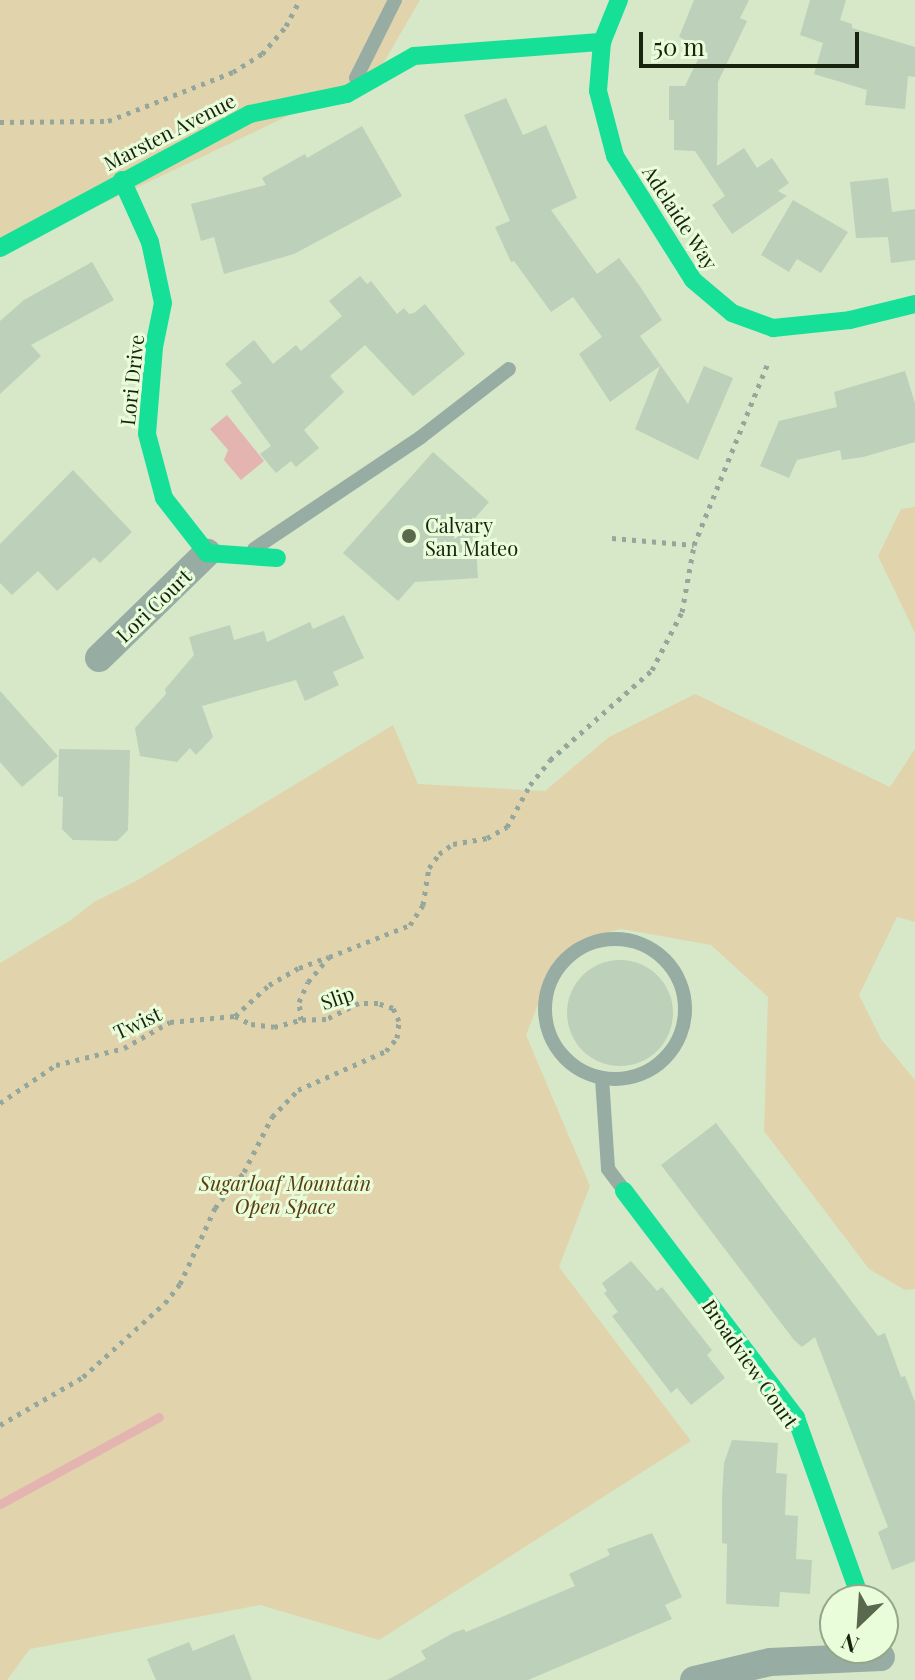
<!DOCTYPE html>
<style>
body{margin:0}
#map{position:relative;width:915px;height:1680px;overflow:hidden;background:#d6e8c8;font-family:"Playfair Display",serif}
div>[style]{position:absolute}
.green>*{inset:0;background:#e1d4ad}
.water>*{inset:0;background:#e4b4b0}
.stream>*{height:9px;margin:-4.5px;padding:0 4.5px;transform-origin:4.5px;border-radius:4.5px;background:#e4b4b0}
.building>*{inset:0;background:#bdd0ba}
.round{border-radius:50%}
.path>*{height:5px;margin-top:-2.5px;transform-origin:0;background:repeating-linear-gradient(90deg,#95a79c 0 4px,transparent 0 10px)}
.lane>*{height:14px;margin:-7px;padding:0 7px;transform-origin:7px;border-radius:7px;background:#97aca3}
.lane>.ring{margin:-7px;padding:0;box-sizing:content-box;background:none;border:14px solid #97aca3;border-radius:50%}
.street>*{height:28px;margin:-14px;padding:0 14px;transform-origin:14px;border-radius:14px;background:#97aca3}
.fast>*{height:18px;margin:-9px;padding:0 9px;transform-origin:9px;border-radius:9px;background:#16e098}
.dots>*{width:22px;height:22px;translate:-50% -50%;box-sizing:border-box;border:4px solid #e9fddb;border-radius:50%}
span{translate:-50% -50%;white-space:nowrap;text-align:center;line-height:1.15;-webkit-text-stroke:6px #e9fddb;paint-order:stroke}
.street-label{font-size:20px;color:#17230d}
.poi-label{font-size:20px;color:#17230d}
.left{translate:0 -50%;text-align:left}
.park-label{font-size:20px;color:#5b3c0e;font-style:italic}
.north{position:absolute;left:819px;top:1584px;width:80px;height:80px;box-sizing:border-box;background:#e9fddb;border:2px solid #95a689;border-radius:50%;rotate:205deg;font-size:22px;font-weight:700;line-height:32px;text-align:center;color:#17230d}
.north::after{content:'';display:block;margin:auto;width:28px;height:36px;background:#5a684e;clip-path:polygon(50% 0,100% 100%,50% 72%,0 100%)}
.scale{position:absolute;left:639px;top:32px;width:220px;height:36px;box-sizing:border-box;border:4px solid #17230d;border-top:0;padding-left:10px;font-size:24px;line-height:28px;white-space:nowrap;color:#17230d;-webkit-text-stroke:6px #e9fddb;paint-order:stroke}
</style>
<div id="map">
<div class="green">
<i style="clip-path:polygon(0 0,420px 0,377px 74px,0 252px)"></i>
<i style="clip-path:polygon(915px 507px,915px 633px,878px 556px,901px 509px)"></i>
<i style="clip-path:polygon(695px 694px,890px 787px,915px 749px,915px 922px,897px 917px,859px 995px,881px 1039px,915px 1080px,915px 1289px,905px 1290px,869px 1269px,764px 1131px,768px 997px,711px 945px,621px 929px,579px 940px,551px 971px,526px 1035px,590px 1186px,559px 1267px,691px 1441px,379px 1640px,260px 1605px,30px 1649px,7px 1680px,0 1680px,0 963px,71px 920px,94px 902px,136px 881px,393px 725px,418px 784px,545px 791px,609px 737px)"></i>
</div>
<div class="water">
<i style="clip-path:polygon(227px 415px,264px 461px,241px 480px,224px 460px,228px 450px,210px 429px)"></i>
</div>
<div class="stream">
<i style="left:0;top:1504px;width:181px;rotate:-28.7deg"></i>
</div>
<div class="building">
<i style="clip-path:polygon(694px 0,749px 0,740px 18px,747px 21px,718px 82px,717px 166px,744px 148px,757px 168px,772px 158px,789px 183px,778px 191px,787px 196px,732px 234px,712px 205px,725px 196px,695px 151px,674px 150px,674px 120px,669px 120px,669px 86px,685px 86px,703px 49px,679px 37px)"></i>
<i style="clip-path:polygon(810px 0,846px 0,840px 20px,852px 24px,852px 28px,915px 47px,915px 77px,908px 76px,905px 109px,865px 105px,867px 90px,814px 74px,823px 43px,800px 35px)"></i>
<i style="clip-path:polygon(506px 98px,523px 135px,546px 125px,577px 198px,551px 210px,597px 274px,619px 258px,639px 285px,662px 320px,640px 336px,688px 404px,704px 366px,733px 378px,698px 460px,635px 429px,660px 366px,610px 402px,579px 354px,602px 337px,573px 297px,551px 312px,514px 261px,511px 262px,495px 227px,510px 221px,464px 115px)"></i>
<i style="clip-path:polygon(362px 126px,402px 196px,294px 254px,224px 274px,214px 237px,201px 241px,191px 204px,266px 185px,262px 178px,305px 154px,307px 158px)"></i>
<i style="clip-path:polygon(888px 178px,892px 212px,915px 209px,915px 260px,891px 263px,888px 237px,856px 238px,850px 182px)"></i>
<i style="clip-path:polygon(793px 200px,848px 232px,821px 273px,797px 259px,789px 272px,761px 255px)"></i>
<i style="clip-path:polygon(92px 262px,114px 300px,31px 345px,41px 356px,0 394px,0 321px,24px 300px)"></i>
<i style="clip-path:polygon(360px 276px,367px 284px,371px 281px,397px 314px,404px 308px,409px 314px,414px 313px,425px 304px,465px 354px,413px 396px,365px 345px,330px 376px,344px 392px,304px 430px,319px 448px,296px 467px,291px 461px,276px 473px,260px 454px,271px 446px,231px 391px,242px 383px,225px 364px,254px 340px,273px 364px,296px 345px,301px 351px,342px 316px,329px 301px)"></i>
<i style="clip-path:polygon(905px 371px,915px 403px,915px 442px,863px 457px,842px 460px,840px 450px,797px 460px,789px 478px,760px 466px,779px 421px,837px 407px,834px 392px)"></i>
<i style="clip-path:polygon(433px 452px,489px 502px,474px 519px,478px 578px,415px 582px,398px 601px,343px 553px)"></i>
<i style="clip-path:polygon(73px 470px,132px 532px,100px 563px,94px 557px,57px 591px,38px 571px,12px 595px,0 583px,0 544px)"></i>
<i style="clip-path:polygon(344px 615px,364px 658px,333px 672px,339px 685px,305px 701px,296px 680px,202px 706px,213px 737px,196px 755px,190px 748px,177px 762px,140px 756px,135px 728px,166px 694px,165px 689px,194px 655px,189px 637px,230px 625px,234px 640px,264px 631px,267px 642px,310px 622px,313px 629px)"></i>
<i style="clip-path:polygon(0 691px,58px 756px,22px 787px,0 762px)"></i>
<i style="clip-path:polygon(59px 749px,130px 750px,128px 830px,117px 841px,73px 840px,62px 829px,63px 797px,58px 796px)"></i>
<i class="round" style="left:567px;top:960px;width:106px;height:106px"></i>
<i style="clip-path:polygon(716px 1123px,878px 1336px,885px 1333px,901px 1377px,905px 1376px,915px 1402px,915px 1561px,892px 1570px,878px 1532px,888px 1527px,815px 1337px,802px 1347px,794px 1340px,661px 1165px)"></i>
<i style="clip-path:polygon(631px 1261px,657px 1291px,662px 1287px,712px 1350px,707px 1355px,725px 1378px,691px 1405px,677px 1388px,671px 1393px,612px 1316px,618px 1312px,604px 1293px,607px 1291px,602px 1283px)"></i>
<i style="clip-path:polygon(732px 1440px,778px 1443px,776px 1473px,787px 1474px,785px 1515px,798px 1516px,796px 1559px,812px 1560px,810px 1594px,780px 1592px,779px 1607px,726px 1604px,727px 1544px,722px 1543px,722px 1498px,724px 1463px)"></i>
<i style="clip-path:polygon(652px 1533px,682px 1597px,665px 1605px,672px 1619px,528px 1680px,387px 1680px,426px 1659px,421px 1651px,453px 1633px,464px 1629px,466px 1632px,575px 1586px,569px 1574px,610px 1555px,607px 1549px)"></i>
<i style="clip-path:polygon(234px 1634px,252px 1680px,156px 1680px,147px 1659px,189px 1642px,193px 1651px)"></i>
</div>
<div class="path">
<i style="left:0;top:122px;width:108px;rotate:-0.5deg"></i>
<i style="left:108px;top:121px;width:134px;rotate:-21.4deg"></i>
<i style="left:233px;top:72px;width:34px;rotate:-32deg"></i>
<i style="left:262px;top:54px;width:37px;rotate:-49deg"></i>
<i style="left:286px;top:26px;width:30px;rotate:-62deg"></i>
<i style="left:612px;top:538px;width:82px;rotate:4.9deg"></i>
<i style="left:235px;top:1016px;width:18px;rotate:27deg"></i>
<i style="left:251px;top:1024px;width:23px;rotate:7deg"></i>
<i style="left:274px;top:1027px;width:28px;rotate:-15deg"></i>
<i style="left:0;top:1103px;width:68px;rotate:-34.2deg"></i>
<i style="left:56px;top:1065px;width:70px;rotate:-14deg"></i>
<i style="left:124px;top:1048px;width:53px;rotate:-29.5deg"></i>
<i style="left:170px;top:1022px;width:65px;rotate:-5.3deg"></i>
<i style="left:235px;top:1016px;width:46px;rotate:-42.4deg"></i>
<i style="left:269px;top:985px;width:34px;rotate:-30deg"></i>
<i style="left:299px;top:968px;width:31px;rotate:-21deg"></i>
<i style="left:0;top:1425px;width:96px;rotate:-30deg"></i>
<i style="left:83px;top:1377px;width:110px;rotate:-42.1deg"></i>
<i style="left:165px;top:1303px;width:24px;rotate:-52deg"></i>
<i style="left:180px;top:1284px;width:84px;rotate:-65.3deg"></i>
<i style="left:215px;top:1208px;width:46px;rotate:-51.1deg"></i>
<i style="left:244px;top:1172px;width:62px;rotate:-63deg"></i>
<i style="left:272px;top:1117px;width:37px;rotate:-46deg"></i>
<i style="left:298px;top:1090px;width:96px;rotate:-23.9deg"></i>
<i style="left:386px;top:1051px;width:17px;rotate:-50deg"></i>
<i style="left:397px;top:1038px;width:17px;rotate:-83deg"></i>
<i style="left:399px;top:1021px;width:14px;rotate:-115deg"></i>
<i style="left:393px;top:1008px;width:16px;rotate:-162deg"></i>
<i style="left:378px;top:1003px;width:19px;rotate:180deg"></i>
<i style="left:359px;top:1003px;width:37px;rotate:154deg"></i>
<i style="left:326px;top:1019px;width:25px;rotate:178deg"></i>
<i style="left:301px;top:1020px;width:18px;rotate:-96deg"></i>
<i style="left:299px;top:1002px;width:22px;rotate:-66deg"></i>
<i style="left:308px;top:982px;width:33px;rotate:-50deg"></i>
<i style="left:329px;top:957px;width:87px;rotate:-21.6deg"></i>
<i style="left:410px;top:925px;width:24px;rotate:-57deg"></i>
<i style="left:423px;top:905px;width:37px;rotate:-81deg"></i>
<i style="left:429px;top:868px;width:17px;rotate:-54deg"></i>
<i style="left:439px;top:854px;width:17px;rotate:-36deg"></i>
<i style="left:453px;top:844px;width:35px;rotate:-10deg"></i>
<i style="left:487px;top:838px;width:23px;rotate:-29deg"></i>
<i style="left:507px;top:827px;width:48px;rotate:-61.3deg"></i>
<i style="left:530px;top:785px;width:32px;rotate:-51deg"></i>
<i style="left:550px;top:760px;width:136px;rotate:-41.4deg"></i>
<i style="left:652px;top:670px;width:65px;rotate:-62.7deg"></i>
<i style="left:682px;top:612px;width:68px;rotate:-79.8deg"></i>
<i style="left:694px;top:545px;width:200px;rotate:-67.9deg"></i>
</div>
<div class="lane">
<i style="left:356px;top:78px;width:87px;rotate:-63.4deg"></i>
<i style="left:254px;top:549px;width:201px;rotate:-33.8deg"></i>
<i style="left:421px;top:437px;width:111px;rotate:-37.7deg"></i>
<i class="ring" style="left:545px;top:939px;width:126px;height:126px"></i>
<i style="left:602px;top:1078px;width:91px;rotate:86.2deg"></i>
<i style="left:608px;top:1169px;width:26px;rotate:53deg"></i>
</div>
<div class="street">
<i style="left:99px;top:658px;width:151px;rotate:-44.2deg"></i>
<i style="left:694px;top:1680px;width:78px;rotate:-13.3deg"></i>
<i style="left:770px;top:1662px;width:111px;rotate:-2.6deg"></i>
</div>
<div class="fast">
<i style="left:619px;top:0;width:45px;rotate:112deg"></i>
<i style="left:602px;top:42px;width:49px;rotate:94.7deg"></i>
<i style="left:598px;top:91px;width:67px;rotate:75.3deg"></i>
<i style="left:615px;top:156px;width:146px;rotate:57.8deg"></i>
<i style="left:693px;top:280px;width:51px;rotate:40.2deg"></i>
<i style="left:732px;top:313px;width:44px;rotate:20.1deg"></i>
<i style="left:773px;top:328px;width:77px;rotate:-5.9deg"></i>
<i style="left:850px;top:320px;width:67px;rotate:-13.8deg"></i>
<i style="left:122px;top:180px;width:68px;rotate:65.7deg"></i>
<i style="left:150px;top:242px;width:62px;rotate:78deg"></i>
<i style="left:163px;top:303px;width:45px;rotate:101.6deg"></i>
<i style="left:154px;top:347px;width:87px;rotate:94.6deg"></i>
<i style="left:147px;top:434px;width:66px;rotate:75.1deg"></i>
<i style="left:164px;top:498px;width:70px;rotate:52deg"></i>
<i style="left:207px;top:553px;width:70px;rotate:4.1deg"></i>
<i style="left:0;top:248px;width:284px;rotate:-28.2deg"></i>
<i style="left:250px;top:114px;width:99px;rotate:-11.7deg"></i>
<i style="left:347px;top:94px;width:77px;rotate:-29.6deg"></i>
<i style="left:414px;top:56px;width:189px;rotate:-4.3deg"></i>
<i style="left:624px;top:1191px;width:285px;rotate:52.8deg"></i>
<i style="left:796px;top:1418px;width:193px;rotate:70.3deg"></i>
</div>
<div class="dots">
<i style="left:409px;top:536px;background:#5a684e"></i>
</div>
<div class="street-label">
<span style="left:169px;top:131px;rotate:-27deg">Marsten Avenue</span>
<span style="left:681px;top:217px;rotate:57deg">Adelaide Way</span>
<span style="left:131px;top:380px;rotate:-84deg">Lori Drive</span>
<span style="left:153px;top:605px;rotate:-44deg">Lori Court</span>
<span style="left:337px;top:997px;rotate:-19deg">Slip</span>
<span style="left:137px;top:1022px;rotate:-25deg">Twist</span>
<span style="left:751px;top:1363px;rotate:55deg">Broadview Court</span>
</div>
<div class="poi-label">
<span class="left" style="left:425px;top:536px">Calvary<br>San Mateo</span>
</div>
<div class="park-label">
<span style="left:285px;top:1194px">Sugarloaf Mountain<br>Open Space</span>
</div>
<div class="north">N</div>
<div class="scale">50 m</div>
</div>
